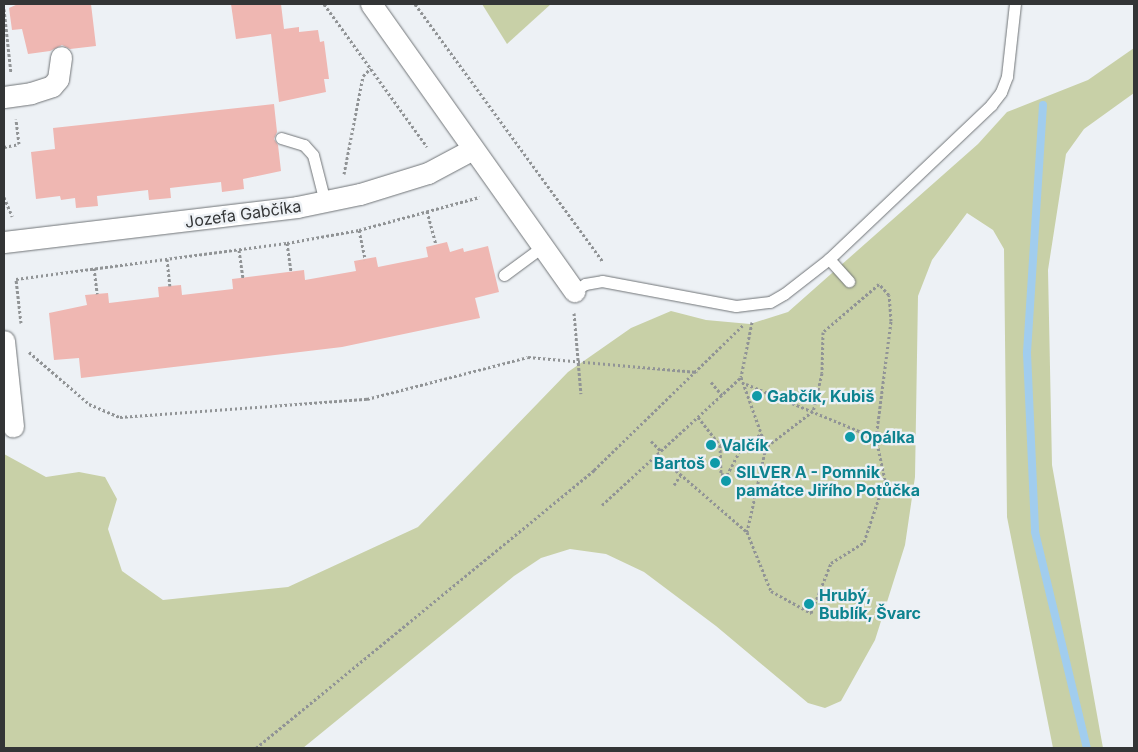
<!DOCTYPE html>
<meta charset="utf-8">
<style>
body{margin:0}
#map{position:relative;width:1138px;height:752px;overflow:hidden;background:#edf1f5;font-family:Inter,sans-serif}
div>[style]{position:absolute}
.green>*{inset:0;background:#c8d0a7}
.stream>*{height:8px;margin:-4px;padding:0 4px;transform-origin:4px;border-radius:4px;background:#a1cdee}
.building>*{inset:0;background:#efb7b2}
.path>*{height:3px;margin-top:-1.5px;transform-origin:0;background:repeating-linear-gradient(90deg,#919496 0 2.5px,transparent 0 5px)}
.roads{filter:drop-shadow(0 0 1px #707477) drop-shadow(0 0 1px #707477)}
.service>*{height:11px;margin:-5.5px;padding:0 5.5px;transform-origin:5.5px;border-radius:5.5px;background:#fff}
.minor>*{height:21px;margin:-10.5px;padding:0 10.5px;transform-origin:10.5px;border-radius:10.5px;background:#fff}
.dots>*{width:14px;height:14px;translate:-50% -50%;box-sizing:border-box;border:2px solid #edf1f5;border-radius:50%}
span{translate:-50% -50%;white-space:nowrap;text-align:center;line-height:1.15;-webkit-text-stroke:4.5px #edf1f5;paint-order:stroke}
.street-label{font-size:16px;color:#333536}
.culture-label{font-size:16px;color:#0d838f;font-weight:700}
.left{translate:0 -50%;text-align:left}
.right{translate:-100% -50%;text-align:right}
.frame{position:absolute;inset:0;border:5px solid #333536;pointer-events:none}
</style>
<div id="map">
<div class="green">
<i style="clip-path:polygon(482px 4px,551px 4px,507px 44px)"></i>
<i style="clip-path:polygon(1134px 48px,1134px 93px,1084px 129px,1066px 154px,1048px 270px,1052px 465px,1103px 748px,1053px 748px,1007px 517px,1004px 249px,993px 230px,967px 213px,932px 260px,918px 296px,915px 477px,905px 545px,875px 640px,841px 701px,825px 708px,808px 703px,716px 626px,644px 572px,606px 554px,570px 549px,541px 558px,514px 576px,303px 748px,4px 748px,4px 454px,46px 477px,79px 472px,105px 477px,117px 499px,108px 529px,122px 571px,163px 600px,288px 587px,418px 527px,568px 372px,631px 328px,671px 311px,706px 320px,750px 324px,788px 312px,978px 144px,1007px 112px,1088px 80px)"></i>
</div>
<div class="stream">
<i style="left:1043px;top:105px;width:249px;rotate:93.7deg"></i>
<i style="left:1027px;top:353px;width:179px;rotate:87.4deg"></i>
<i style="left:1035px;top:532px;width:222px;rotate:76.5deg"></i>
</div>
<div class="building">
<i style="clip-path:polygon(18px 4px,91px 4px,96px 46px,70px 49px,62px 45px,50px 51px,28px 54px,22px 29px,12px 30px,9px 8px)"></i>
<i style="clip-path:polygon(231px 4px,281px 4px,284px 29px,299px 27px,299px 32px,318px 30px,320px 42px,324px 41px,329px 79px,324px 79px,326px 92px,279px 102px,271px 34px,236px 39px)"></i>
<i style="clip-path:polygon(274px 104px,277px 132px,274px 139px,278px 145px,281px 171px,243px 179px,244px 189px,222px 192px,221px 182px,170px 188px,171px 198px,149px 200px,148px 190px,97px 196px,98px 206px,76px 208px,75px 198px,61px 200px,60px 196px,36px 199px,31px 152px,55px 149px,53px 128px)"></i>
<i style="clip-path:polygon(447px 242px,450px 252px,463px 248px,464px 252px,488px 246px,499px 292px,475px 298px,480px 318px,342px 347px,81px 378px,79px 358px,54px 360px,49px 313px,87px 305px,85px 295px,108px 293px,109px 303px,159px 297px,158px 287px,181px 285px,182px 295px,233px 289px,232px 279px,304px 270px,305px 280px,356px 271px,354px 261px,376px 257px,378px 267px,428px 257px,426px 247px)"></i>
</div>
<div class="path">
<i style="left:324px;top:4px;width:176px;rotate:54.2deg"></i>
<i style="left:415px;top:4px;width:319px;rotate:53.9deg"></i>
<i style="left:4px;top:9px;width:64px;rotate:83.8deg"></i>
<i style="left:4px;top:147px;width:15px;rotate:-11deg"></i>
<i style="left:19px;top:144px;width:25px;rotate:-97deg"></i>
<i style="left:344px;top:174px;width:100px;rotate:-79deg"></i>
<i style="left:363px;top:76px;width:11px;rotate:-45deg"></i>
<i style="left:4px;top:197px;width:21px;rotate:67deg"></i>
<i style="left:427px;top:211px;width:34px;rotate:75deg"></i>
<i style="left:359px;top:230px;width:30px;rotate:78deg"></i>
<i style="left:287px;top:243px;width:29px;rotate:82deg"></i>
<i style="left:239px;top:250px;width:28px;rotate:82deg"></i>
<i style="left:167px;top:259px;width:27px;rotate:84deg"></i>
<i style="left:94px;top:268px;width:26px;rotate:83deg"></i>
<i style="left:574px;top:313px;width:81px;rotate:85.1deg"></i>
<i style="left:752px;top:322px;width:56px;rotate:101.3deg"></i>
<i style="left:741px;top:377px;width:74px;rotate:70.3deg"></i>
<i style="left:21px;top:323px;width:44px;rotate:-96.5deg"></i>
<i style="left:16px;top:279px;width:273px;rotate:-7.6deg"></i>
<i style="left:287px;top:243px;width:73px;rotate:-10.2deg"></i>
<i style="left:359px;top:230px;width:125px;rotate:-15.3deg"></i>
<i style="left:29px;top:352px;width:79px;rotate:40.9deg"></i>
<i style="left:89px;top:404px;width:34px;rotate:23deg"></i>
<i style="left:120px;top:417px;width:248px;rotate:-4.2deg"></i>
<i style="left:367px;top:399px;width:166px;rotate:-14.6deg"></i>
<i style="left:528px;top:357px;width:170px;rotate:5.1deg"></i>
<i style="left:711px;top:382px;width:17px;rotate:50deg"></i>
<i style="left:746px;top:384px;width:141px;rotate:22.6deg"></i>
<i style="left:698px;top:417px;width:36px;rotate:52deg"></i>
<i style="left:720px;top:445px;width:29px;rotate:88deg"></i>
<i style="left:721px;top:474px;width:6px;rotate:9deg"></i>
<i style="left:727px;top:475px;width:36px;rotate:-62deg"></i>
<i style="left:744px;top:443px;width:20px;rotate:-27deg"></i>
<i style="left:651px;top:441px;width:14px;rotate:45deg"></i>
<i style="left:657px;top:454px;width:119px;rotate:40.9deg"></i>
<i style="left:747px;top:532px;width:64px;rotate:67.9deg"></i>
<i style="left:771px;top:591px;width:46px;rotate:28.8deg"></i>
<i style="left:811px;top:613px;width:54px;rotate:-68.2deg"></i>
<i style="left:831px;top:563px;width:39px;rotate:-32deg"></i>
<i style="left:864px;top:542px;width:65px;rotate:-71.3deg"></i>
<i style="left:885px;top:480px;width:43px;rotate:-102.1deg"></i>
<i style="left:876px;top:438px;width:118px;rotate:-82.7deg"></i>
<i style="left:891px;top:321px;width:26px;rotate:-94deg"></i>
<i style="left:889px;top:295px;width:15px;rotate:-132deg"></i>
<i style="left:879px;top:284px;width:74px;rotate:139.4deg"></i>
<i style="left:823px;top:332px;width:41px;rotate:91.4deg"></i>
<i style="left:822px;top:373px;width:39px;rotate:103deg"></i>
<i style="left:813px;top:411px;width:59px;rotate:142.5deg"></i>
<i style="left:766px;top:447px;width:87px;rotate:102.6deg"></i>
<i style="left:674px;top:485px;width:11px;rotate:-56deg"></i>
<i style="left:602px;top:505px;width:189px;rotate:-42.6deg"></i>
<i style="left:256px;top:748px;width:438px;rotate:-39.4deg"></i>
<i style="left:594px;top:470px;width:208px;rotate:-44.2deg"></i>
</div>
<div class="roads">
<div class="service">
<i style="left:281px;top:138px;width:24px;rotate:17deg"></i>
<i style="left:304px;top:145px;width:13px;rotate:48deg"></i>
<i style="left:313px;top:155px;width:49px;rotate:75.7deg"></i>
<i style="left:829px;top:259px;width:30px;rotate:48deg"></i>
<i style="left:504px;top:275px;width:47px;rotate:-36.4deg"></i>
<i style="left:574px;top:291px;width:13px;rotate:-32deg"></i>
<i style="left:585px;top:284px;width:17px;rotate:-10deg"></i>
<i style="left:602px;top:281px;width:136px;rotate:10.6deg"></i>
<i style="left:736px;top:306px;width:34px;rotate:-7deg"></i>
<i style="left:770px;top:302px;width:16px;rotate:-30deg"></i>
<i style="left:784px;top:294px;width:57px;rotate:-37.9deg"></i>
<i style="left:829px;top:259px;width:224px;rotate:-43.5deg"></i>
<i style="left:991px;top:105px;width:16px;rotate:-52deg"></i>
<i style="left:1001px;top:92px;width:17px;rotate:-69deg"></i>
<i style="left:1007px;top:76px;width:72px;rotate:-83.7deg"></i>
</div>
<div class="minor">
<i style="left:371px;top:4px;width:352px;rotate:54.7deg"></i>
<i style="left:4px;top:97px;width:27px;rotate:-8deg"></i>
<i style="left:31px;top:93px;width:22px;rotate:-18deg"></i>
<i style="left:52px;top:86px;width:9px;rotate:-49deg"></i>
<i style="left:58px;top:79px;width:22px;rotate:-82deg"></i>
<i style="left:4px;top:242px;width:295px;rotate:-6.8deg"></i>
<i style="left:297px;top:207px;width:64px;rotate:-11.7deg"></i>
<i style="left:360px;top:194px;width:71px;rotate:-17.2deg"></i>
<i style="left:428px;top:173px;width:51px;rotate:-28.1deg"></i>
<i style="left:4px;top:341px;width:86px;rotate:84deg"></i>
</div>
</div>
<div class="dots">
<i style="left:757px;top:396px;background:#0f9aa8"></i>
<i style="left:850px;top:437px;background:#0f9aa8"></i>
<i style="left:711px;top:445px;background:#0f9aa8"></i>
<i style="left:715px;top:463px;background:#0f9aa8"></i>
<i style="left:726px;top:481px;background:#0f9aa8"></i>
<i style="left:809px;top:604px;background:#0f9aa8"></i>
</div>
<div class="street-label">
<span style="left:243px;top:214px;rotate:-8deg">Jozefa Gabčíka</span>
</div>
<div class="culture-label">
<span class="left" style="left:767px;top:396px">Gabčík, Kubiš</span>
<span class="left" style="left:860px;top:437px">Opálka</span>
<span class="left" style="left:721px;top:445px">Valčík</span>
<span class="right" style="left:705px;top:463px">Bartoš</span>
<span class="left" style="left:736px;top:481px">SILVER A - Pomnik<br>památce Jiřího Potůčka</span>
<span class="left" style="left:819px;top:604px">Hrubý,<br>Bublík, Švarc</span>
</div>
<div class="frame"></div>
</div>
